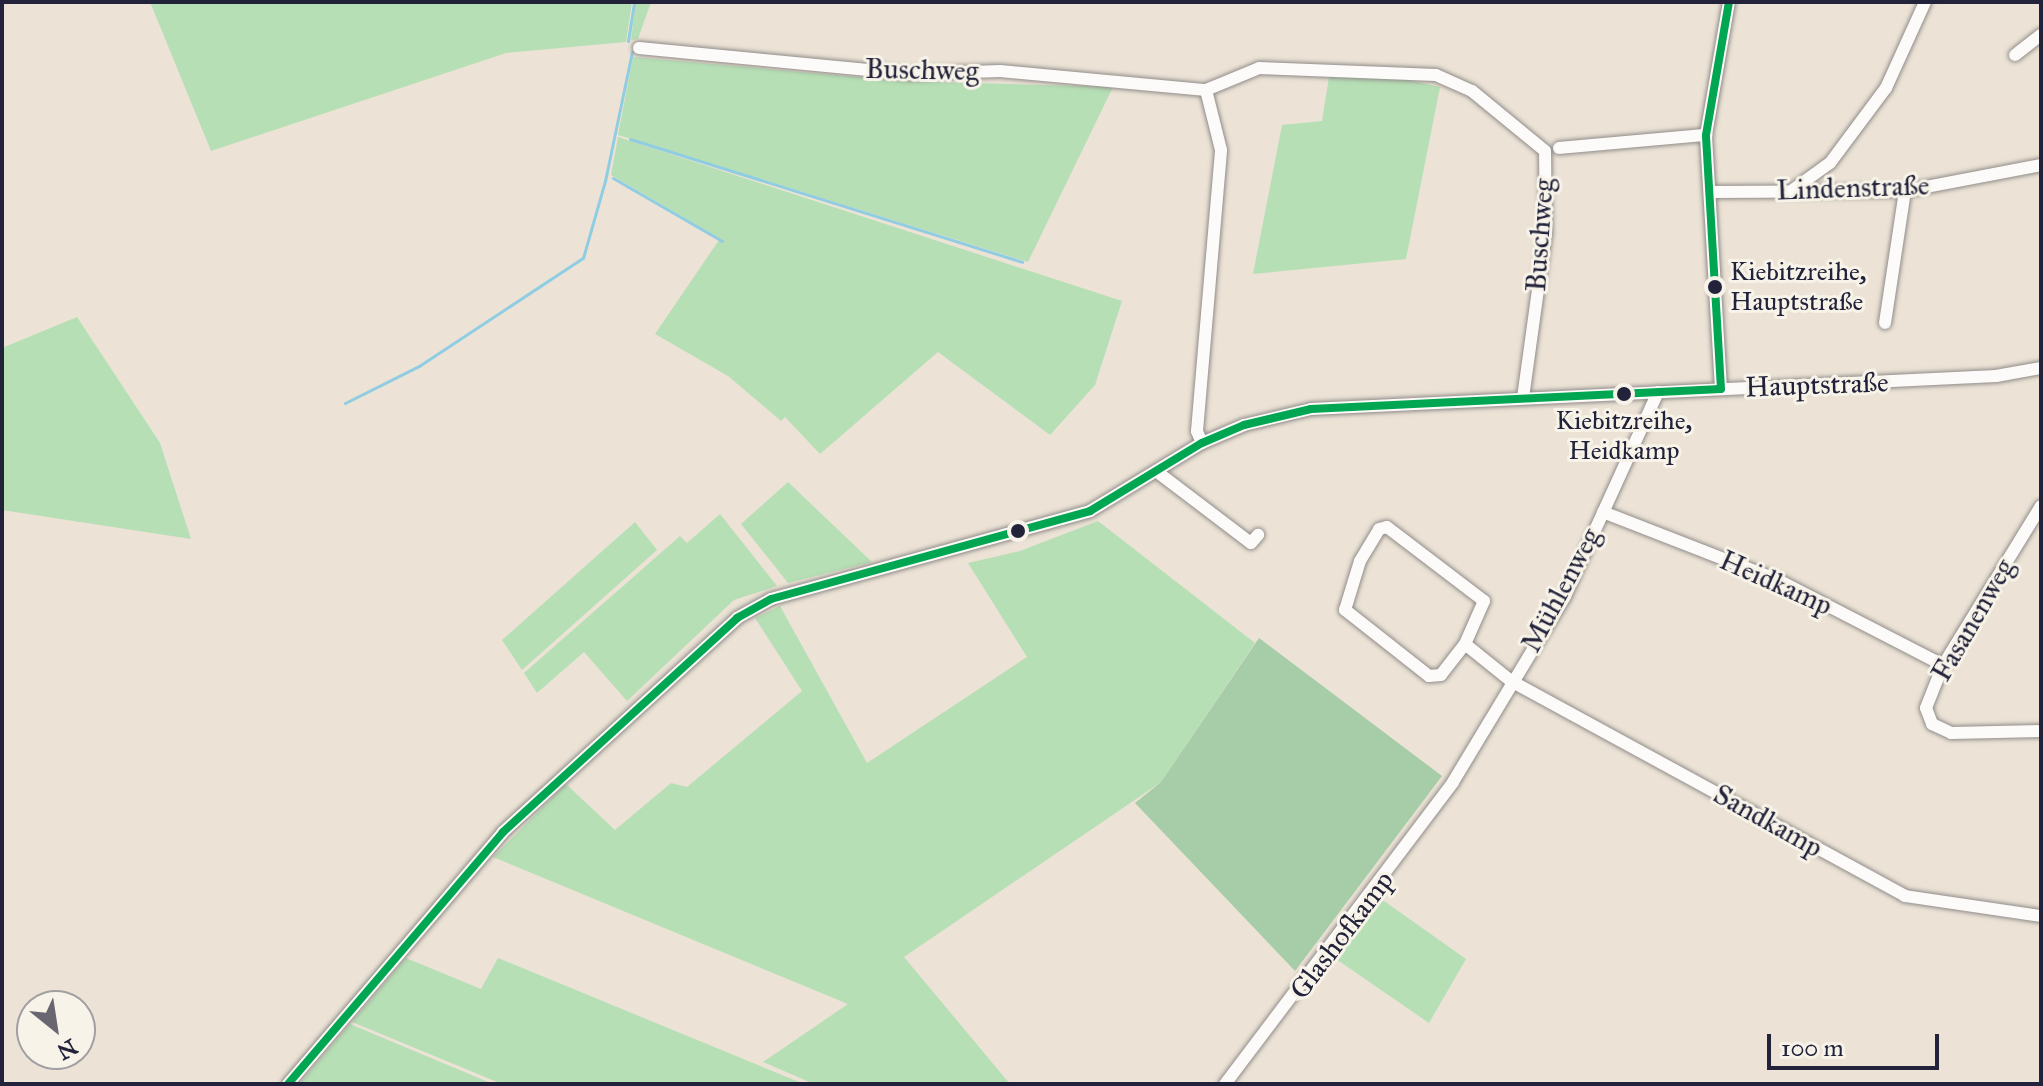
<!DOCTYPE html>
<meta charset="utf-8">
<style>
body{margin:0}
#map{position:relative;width:2043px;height:1086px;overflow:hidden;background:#ece3d6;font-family:"IM FELL Great Primer",serif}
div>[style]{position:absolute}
.green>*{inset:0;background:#b6dfb5}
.forest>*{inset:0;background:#a7cda8}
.stream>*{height:3px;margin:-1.5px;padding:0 1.5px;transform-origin:1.5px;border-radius:1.5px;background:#90cde2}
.roads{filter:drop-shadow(0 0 2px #918c8a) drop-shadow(0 0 2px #918c8a)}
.minor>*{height:12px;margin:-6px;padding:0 6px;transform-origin:6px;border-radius:6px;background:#fcfbf9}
.bus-1>*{height:8px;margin:-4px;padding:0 4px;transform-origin:4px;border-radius:4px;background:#00a651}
.dots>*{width:22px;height:22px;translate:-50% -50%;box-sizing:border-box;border:4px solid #f7f3e8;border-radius:50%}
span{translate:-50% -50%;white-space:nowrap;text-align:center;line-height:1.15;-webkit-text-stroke:6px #f7f3e8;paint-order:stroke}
.bus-label{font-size:26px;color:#22223b}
.left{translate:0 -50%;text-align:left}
.street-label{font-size:28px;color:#22223b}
.frame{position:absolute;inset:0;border:4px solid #22223b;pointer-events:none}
.north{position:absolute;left:16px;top:990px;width:80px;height:80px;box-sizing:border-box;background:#f7f3e8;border:2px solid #a29fa3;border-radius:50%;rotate:150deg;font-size:22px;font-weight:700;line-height:32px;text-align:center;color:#22223b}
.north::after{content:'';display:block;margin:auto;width:28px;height:36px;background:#696671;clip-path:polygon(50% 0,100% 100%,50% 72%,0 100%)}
.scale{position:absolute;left:1767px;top:1034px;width:172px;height:36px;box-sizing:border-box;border:4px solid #22223b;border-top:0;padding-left:10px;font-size:24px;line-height:28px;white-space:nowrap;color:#22223b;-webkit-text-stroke:6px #f7f3e8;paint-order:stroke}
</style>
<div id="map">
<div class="green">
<i style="clip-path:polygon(150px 2px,632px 2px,626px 42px,506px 53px,211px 151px)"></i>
<i style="clip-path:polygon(636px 2px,651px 2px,638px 39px,631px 40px)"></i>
<i style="clip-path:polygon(633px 57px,904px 81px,1113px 87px,1028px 262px,618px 135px)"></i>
<i style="clip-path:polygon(1390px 76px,1440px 87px,1406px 259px,1253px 274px,1282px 125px,1322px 121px,1329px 77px)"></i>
<i style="clip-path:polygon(618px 137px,1122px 301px,1095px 385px,1050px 435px,938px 352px,820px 454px,785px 417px,781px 421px,728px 376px,655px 334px,719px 240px,724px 241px,611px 175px)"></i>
<i style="clip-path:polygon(77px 317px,160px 443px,191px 539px,2px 510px,2px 348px)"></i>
<i style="clip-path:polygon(788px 482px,872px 562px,788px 583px,741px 524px)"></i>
<i style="clip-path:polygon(720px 514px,777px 586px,734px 600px,627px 701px,584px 652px,537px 693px,524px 673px,680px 536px,687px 543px)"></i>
<i style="clip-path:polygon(1098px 521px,1255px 643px,1161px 782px,904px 957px,1010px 1084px,814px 1084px,763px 1062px,848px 1004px,493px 857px,566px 784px,615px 830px,671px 783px,687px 787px,802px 691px,755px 618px,780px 606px,867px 763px,1027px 657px,968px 563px,1020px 551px)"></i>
<i style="clip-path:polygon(635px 522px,657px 550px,522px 670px,502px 640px)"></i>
<i style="clip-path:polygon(1377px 896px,1466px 959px,1429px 1023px,1333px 957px)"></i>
<i style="clip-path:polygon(406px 958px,481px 989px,498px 958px,804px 1084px,502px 1084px,352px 1022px)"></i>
<i style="clip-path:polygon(350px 1024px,493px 1084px,299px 1084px)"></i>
</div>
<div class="forest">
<i style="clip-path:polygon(1259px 638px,1442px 776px,1295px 971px,1135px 803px,1161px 782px)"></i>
</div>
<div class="stream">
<i style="left:628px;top:41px;width:39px;rotate:-81deg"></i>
<i style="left:630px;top:139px;width:411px;rotate:17.4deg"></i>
<i style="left:613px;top:178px;width:126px;rotate:30deg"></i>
<i style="left:345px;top:403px;width:83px;rotate:-26.6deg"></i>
<i style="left:419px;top:366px;width:196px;rotate:-33.4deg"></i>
<i style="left:583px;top:258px;width:80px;rotate:-74.1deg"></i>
<i style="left:605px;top:181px;width:132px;rotate:-78.2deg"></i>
</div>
<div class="roads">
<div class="minor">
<i style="left:639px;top:48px;width:269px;rotate:5.5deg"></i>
<i style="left:907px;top:74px;width:93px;rotate:-1.8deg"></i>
<i style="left:1000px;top:71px;width:207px;rotate:5.3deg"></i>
<i style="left:1206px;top:90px;width:57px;rotate:-22.5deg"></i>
<i style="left:1259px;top:68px;width:177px;rotate:2.3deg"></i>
<i style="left:1436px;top:75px;width:39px;rotate:24deg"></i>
<i style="left:1472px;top:91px;width:94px;rotate:39.4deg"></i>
<i style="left:1545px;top:151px;width:81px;rotate:89.3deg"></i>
<i style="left:1546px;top:232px;width:167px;rotate:97.9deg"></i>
<i style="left:2015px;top:55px;width:33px;rotate:-38deg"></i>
<i style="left:1559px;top:148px;width:148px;rotate:-5.1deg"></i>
<i style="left:1791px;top:191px;width:48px;rotate:-35.7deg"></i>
<i style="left:1830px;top:163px;width:94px;rotate:-53.3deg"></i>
<i style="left:1886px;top:88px;width:94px;rotate:-65.6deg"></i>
<i style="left:1710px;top:192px;width:195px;rotate:-0.3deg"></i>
<i style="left:1905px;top:191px;width:138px;rotate:-10.8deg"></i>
<i style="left:1885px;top:323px;width:134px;rotate:-81.4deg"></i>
<i style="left:1721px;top:389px;width:254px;rotate:-93.4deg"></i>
<i style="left:1706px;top:135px;width:135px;rotate:-80.2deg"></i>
<i style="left:1202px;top:443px;width:13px;rotate:-113deg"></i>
<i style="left:1197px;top:431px;width:282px;rotate:-85.1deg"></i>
<i style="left:1221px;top:150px;width:62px;rotate:-104deg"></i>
<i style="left:1156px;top:471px;width:119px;rotate:37.2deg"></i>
<i style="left:1251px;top:543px;width:11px;rotate:-49deg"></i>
<i style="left:2041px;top:506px;width:187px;rotate:121.6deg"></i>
<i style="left:1943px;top:665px;width:46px;rotate:111.6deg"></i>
<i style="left:1926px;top:708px;width:17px;rotate:69deg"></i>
<i style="left:1932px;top:724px;width:21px;rotate:25deg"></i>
<i style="left:1951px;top:733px;width:90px;rotate:-1.3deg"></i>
<i style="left:1603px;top:512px;width:190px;rotate:21.3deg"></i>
<i style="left:1780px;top:581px;width:183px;rotate:27.3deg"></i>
<i style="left:1387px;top:527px;width:122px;rotate:37.3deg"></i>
<i style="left:1484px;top:601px;width:47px;rotate:113.8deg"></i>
<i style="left:1465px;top:644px;width:39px;rotate:128deg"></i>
<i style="left:1441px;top:675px;width:12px;rotate:175deg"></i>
<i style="left:1429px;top:676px;width:107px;rotate:-141.8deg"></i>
<i style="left:1345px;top:610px;width:51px;rotate:-73deg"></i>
<i style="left:1360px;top:561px;width:37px;rotate:-59deg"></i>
<i style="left:1379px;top:529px;width:8px;rotate:-14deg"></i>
<i style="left:1465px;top:644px;width:59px;rotate:38.8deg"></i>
<i style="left:1511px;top:681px;width:449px;rotate:28.6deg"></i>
<i style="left:1905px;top:896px;width:137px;rotate:8.4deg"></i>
<i style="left:288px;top:1084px;width:331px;rotate:-49.5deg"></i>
<i style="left:503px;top:832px;width:317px;rotate:-42.4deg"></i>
<i style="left:737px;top:618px;width:39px;rotate:-29deg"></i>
<i style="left:771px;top:599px;width:331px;rotate:-15.4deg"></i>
<i style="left:1090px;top:511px;width:131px;rotate:-31.3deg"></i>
<i style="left:1202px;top:443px;width:46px;rotate:-23.2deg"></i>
<i style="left:1244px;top:425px;width:69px;rotate:-13.4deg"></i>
<i style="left:1311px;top:409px;width:686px;rotate:-2.76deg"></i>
<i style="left:1996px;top:376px;width:46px;rotate:-10.1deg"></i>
<i style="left:1225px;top:1084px;width:378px;rotate:-52.9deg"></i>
<i style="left:1453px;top:782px;width:217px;rotate:-58.9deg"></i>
<i style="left:1565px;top:596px;width:224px;rotate:-65.5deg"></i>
</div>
</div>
<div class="bus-1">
<i style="left:1721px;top:389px;width:254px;rotate:-93.4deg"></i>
<i style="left:1706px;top:135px;width:135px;rotate:-80.2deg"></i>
<i style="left:288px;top:1084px;width:331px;rotate:-49.5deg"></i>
<i style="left:503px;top:832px;width:317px;rotate:-42.4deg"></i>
<i style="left:737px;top:618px;width:39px;rotate:-29deg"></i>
<i style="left:771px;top:599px;width:331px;rotate:-15.4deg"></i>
<i style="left:1090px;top:511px;width:131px;rotate:-31.3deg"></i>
<i style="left:1202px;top:443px;width:46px;rotate:-23.2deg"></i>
<i style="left:1244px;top:425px;width:69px;rotate:-13.4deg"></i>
<i style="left:1311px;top:409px;width:410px;rotate:-2.8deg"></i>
</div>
<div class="dots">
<i style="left:1715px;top:287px;background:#22223b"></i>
<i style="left:1624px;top:394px;background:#22223b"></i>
<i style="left:1018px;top:531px;background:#22223b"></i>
</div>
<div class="bus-label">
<span class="left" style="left:1730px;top:287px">Kiebitzreihe,<br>Hauptstraße</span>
<span style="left:1624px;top:436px">Kiebitzreihe,<br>Heidkamp</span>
</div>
<div class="street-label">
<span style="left:922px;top:70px;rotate:1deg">Buschweg</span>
<span style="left:1853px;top:188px;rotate:-2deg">Lindenstraße</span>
<span style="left:1540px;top:235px;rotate:-86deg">Buschweg</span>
<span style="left:1817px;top:385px;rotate:-2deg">Hauptstraße</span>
<span style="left:1776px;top:583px;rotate:24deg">Heidkamp</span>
<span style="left:1561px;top:590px;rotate:-62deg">Mühlenweg</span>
<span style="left:1973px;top:620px;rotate:-60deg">Fasanenweg</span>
<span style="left:1768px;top:821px;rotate:29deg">Sandkamp</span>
<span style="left:1342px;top:935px;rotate:-53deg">Glashofkamp</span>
</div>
<div class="frame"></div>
<div class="north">N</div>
<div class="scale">100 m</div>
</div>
